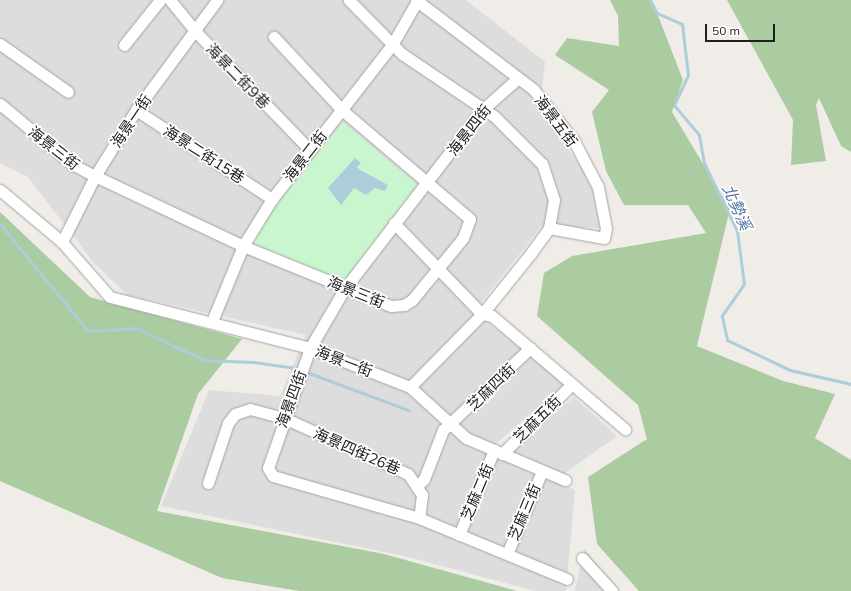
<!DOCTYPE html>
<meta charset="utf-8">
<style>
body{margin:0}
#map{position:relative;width:851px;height:591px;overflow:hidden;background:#f0ede8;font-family:Mulish,"Noto Sans TC",sans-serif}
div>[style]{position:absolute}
.residential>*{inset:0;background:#dedddd}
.forest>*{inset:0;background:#abcba0}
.park>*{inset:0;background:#c9f5cf}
.water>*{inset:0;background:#accdd9}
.stream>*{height:3px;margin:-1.5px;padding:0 1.5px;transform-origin:1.5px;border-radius:1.5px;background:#accdd9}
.roads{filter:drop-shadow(0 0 1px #a4a4a4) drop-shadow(0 0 1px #a4a4a4)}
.minor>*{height:11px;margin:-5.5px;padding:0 5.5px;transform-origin:5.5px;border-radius:5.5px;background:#fff}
span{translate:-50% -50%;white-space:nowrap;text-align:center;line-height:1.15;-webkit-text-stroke:3.5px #fff;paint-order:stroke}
.street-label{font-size:15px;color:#202020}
.water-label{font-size:16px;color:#5275a0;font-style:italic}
.scale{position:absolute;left:705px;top:24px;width:70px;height:18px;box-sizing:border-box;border:2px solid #202020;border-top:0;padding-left:5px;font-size:12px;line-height:14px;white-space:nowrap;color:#202020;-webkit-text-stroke:3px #fff;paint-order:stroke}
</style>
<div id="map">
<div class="residential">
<i style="clip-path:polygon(0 0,466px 0,545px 62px,540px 108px,590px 180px,600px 228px,542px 226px,474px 311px,566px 384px,487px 451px,575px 490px,566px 591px,535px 591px,408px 557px,161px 506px,209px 390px,280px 396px,306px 335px,127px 295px,94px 263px,28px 177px,0 163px)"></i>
<i style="clip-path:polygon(574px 397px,617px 436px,564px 474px,511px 453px)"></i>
<i style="clip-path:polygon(584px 548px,620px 591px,575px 591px)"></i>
</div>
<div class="forest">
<i style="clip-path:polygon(610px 0,652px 0,683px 80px,672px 112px,730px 209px,697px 346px,783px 381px,835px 394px,815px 438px,851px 460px,851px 591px,639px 591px,597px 544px,588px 477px,647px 439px,638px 405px,537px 316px,544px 273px,572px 256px,706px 233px,688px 205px,624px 205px,606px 171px,592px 112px,609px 90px,555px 55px,567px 38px,619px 46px,618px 16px)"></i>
<i style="clip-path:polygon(727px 0,851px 0,851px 152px,841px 146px,819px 98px,816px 105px,826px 161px,791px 165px,793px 120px)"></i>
<i style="clip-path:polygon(0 212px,90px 297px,242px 339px,198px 394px,157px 511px,384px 554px,517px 591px,299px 591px,222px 578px,0 481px)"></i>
</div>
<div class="park">
<i style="clip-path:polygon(343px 122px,418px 185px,343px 283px,252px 243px,287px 191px)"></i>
</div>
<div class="water">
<i style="clip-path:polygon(355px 158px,361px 163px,357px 167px,360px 170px,388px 185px,385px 191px,375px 188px,366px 195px,354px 188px,341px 205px,328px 188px)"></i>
</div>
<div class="stream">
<i style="left:650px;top:0;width:15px;rotate:62deg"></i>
<i style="left:657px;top:13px;width:27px;rotate:24deg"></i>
<i style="left:682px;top:24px;width:51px;rotate:83.3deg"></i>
<i style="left:688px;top:75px;width:33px;rotate:115deg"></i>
<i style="left:674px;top:105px;width:39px;rotate:50deg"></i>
<i style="left:699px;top:135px;width:28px;rotate:80deg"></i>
<i style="left:704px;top:163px;width:76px;rotate:64.1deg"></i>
<i style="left:737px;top:231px;width:53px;rotate:82.5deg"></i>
<i style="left:744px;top:284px;width:39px;rotate:125deg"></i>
<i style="left:722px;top:316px;width:25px;rotate:78deg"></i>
<i style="left:727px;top:340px;width:70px;rotate:25.5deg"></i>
<i style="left:790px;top:370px;width:63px;rotate:12.9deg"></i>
<i style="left:0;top:224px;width:139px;rotate:50.6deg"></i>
<i style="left:88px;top:331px;width:48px;rotate:-3.6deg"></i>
<i style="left:136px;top:328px;width:75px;rotate:25.2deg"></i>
<i style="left:204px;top:360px;width:49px;rotate:2.3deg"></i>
<i style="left:253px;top:362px;width:43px;rotate:7.9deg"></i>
<i style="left:309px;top:373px;width:106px;rotate:20.5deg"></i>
</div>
<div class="roads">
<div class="minor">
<i style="left:170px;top:0;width:41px;rotate:50.9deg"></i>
<i style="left:196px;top:32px;width:164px;rotate:46deg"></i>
<i style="left:416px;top:0;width:148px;rotate:37.3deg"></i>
<i style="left:534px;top:90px;width:65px;rotate:51.9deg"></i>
<i style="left:574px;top:141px;width:52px;rotate:62.4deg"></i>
<i style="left:598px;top:187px;width:42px;rotate:79deg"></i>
<i style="left:606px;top:228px;width:10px;rotate:101deg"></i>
<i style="left:604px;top:238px;width:56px;rotate:-169.7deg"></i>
<i style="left:0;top:44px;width:83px;rotate:35.2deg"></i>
<i style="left:124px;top:45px;width:58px;rotate:-51.3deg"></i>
<i style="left:517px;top:79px;width:45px;rotate:138.6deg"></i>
<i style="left:483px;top:109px;width:226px;rotate:127.6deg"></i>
<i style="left:345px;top:288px;width:69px;rotate:120.3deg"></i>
<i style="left:310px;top:348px;width:127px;rotate:109.3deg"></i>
<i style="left:268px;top:468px;width:9px;rotate:58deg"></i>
<i style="left:273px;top:476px;width:152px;rotate:16deg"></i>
<i style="left:419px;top:518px;width:160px;rotate:22.4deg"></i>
<i style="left:0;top:104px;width:94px;rotate:39.8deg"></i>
<i style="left:72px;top:164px;width:26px;rotate:28deg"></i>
<i style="left:95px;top:176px;width:164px;rotate:25.3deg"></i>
<i style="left:243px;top:246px;width:160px;rotate:22.1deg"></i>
<i style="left:391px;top:306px;width:13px;rotate:-4deg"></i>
<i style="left:404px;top:305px;width:9px;rotate:-32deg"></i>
<i style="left:412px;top:300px;width:80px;rotate:-50.6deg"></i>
<i style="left:463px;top:238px;width:20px;rotate:-70deg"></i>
<i style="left:470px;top:219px;width:168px;rotate:-139.6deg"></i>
<i style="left:342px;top:110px;width:100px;rotate:-133deg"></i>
<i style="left:136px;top:110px;width:163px;rotate:33.2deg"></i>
<i style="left:0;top:190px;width:81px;rotate:40deg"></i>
<i style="left:62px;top:242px;width:73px;rotate:48.9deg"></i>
<i style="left:110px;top:297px;width:206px;rotate:14.3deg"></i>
<i style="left:310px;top:348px;width:107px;rotate:21.3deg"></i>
<i style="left:410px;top:387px;width:103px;rotate:-45.4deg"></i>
<i style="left:482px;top:314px;width:78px;rotate:-51.2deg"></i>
<i style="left:531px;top:253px;width:31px;rotate:-54deg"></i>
<i style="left:549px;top:228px;width:28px;rotate:-80deg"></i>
<i style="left:554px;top:200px;width:38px;rotate:-108deg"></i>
<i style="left:542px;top:164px;width:68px;rotate:-135deg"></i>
<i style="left:494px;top:116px;width:111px;rotate:-146deg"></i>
<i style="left:402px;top:54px;width:76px;rotate:-134.5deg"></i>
<i style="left:394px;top:223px;width:127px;rotate:46deg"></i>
<i style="left:482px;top:314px;width:10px;rotate:11deg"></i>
<i style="left:492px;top:316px;width:175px;rotate:40.4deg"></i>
<i style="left:62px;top:242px;width:74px;rotate:-63.4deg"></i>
<i style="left:95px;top:176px;width:78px;rotate:-58.2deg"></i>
<i style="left:136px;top:110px;width:137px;rotate:-53.6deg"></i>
<i style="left:212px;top:321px;width:81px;rotate:-67.5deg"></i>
<i style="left:243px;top:246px;width:55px;rotate:-58.3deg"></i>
<i style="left:272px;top:199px;width:195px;rotate:-52.1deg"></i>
<i style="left:392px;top:45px;width:51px;rotate:-60.4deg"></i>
<i style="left:410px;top:387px;width:76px;rotate:42.3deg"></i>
<i style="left:466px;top:438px;width:108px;rotate:23deg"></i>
<i style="left:502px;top:454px;width:99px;rotate:-45deg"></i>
<i style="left:208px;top:483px;width:63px;rotate:-71.6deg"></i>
<i style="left:228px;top:423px;width:11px;rotate:-52deg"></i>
<i style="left:235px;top:414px;width:16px;rotate:-18deg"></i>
<i style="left:250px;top:409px;width:35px;rotate:15deg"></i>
<i style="left:284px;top:418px;width:136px;rotate:24.3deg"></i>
<i style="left:408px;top:474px;width:25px;rotate:56deg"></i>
<i style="left:422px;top:495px;width:23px;rotate:97deg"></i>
<i style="left:418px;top:485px;width:8px;rotate:-45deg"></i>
<i style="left:424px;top:479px;width:53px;rotate:-68.8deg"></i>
<i style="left:443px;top:430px;width:120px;rotate:-43.3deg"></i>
<i style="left:459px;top:535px;width:92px;rotate:-67.6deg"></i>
<i style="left:507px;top:554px;width:90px;rotate:-67.1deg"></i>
<i style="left:582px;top:558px;width:45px;rotate:47.7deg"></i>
</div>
</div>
<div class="street-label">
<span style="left:238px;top:76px;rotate:46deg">海景二街9巷</span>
<span style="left:131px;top:121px;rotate:-56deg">海景一街</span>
<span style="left:556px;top:121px;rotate:53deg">海景五街</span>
<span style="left:469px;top:130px;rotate:-52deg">海景四街</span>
<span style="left:54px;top:148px;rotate:38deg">海景三街</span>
<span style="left:204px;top:154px;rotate:33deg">海景二街15巷</span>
<span style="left:305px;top:156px;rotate:-52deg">海景二街</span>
<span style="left:356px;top:292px;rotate:22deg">海景三街</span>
<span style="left:344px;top:361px;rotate:21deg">海景一街</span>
<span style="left:491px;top:387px;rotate:-44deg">芝麻四街</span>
<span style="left:291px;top:399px;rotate:-70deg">海景四街</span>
<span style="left:537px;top:419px;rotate:-45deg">芝麻五街</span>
<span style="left:357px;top:451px;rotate:24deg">海景四街26巷</span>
<span style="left:477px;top:492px;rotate:-67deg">芝麻二街</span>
<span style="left:524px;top:512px;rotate:-67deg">芝麻三街</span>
</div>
<div class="water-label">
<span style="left:737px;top:207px;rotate:66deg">北勢溪</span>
</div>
<div class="scale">50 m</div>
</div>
